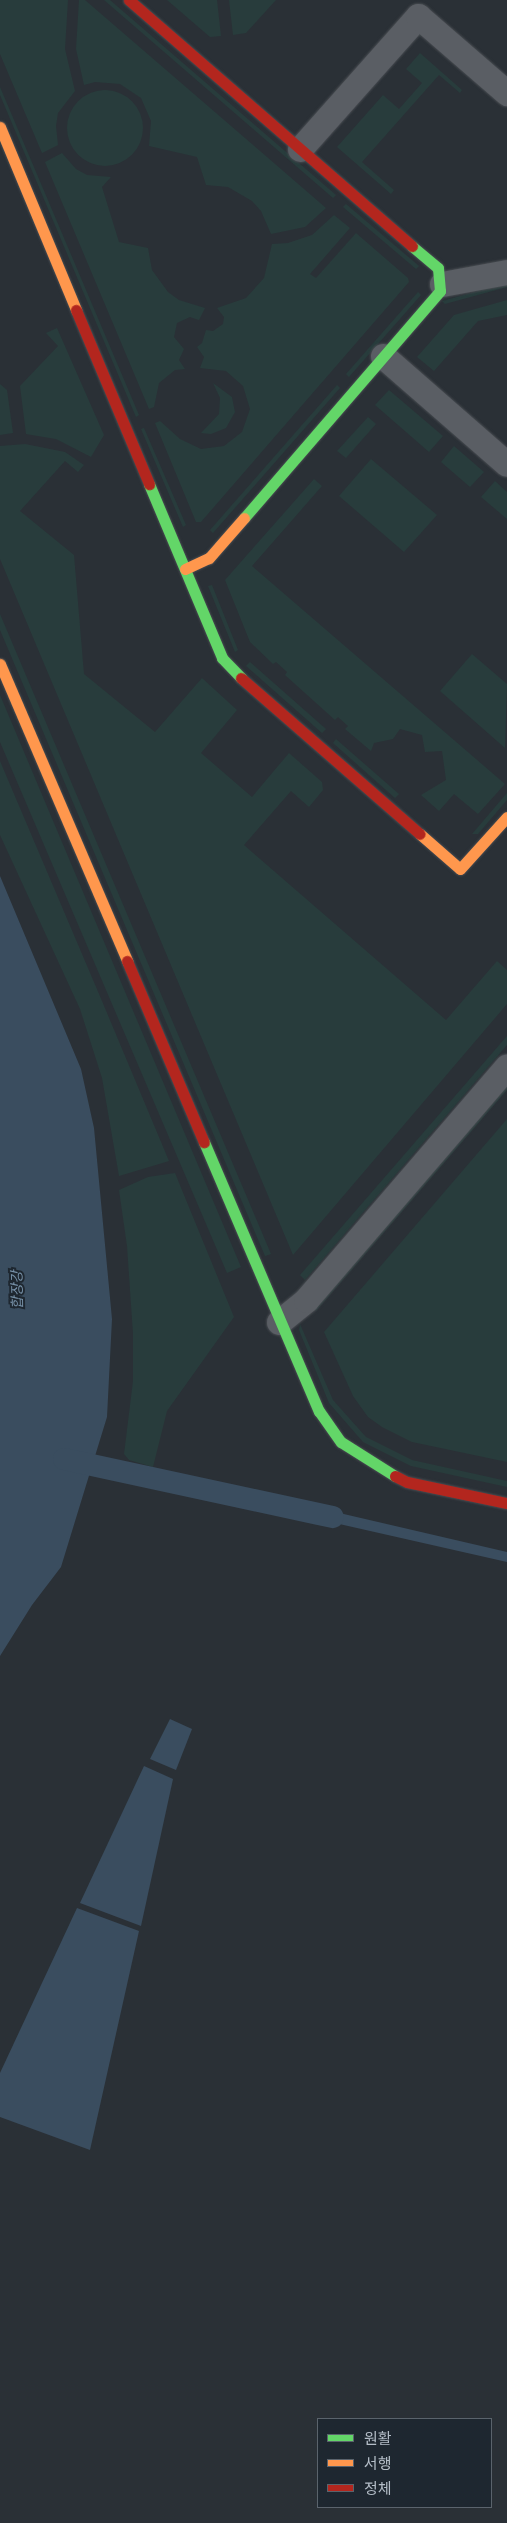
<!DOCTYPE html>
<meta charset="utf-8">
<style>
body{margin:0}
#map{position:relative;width:507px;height:2523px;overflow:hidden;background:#2a3036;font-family:Signika,"Noto Sans KR",sans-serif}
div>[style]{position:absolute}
.green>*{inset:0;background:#283c3c}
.round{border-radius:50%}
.water>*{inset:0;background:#3a4d5f}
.canal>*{height:22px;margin:-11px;padding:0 11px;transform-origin:11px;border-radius:11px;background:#3a4d5f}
.roads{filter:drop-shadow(0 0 1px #484c51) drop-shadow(0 0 1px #484c51)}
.street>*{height:25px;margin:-12.5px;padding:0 12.5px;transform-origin:12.5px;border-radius:12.5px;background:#5a5e64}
.fast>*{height:11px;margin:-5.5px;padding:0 5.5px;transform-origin:5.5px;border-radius:5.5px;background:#63d668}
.slow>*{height:11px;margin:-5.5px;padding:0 5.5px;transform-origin:5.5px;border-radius:5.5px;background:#ff974d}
.jam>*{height:11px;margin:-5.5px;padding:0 5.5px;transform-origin:5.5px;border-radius:5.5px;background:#b3261e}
span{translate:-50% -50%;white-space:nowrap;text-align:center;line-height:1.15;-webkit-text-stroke:4px #1e2730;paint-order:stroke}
.water-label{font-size:14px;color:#7791a8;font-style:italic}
.legend{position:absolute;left:317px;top:2418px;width:175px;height:90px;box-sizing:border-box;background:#1e2730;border:1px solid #5a636c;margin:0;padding:6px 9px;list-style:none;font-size:15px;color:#b4bdc7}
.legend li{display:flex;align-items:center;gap:10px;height:25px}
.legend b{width:25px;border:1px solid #5a636c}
</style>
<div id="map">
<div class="green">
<i style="clip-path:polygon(0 0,68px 0,65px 49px,75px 91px,58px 113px,56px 126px,58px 145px,42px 153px,0 54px)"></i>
<i style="clip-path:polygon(79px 0,85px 0,326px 208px,305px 227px,271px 234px,261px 211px,252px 201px,228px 187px,206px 185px,197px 157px,149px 146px,151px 121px,141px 98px,120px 84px,95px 82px,84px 85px,76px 49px)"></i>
<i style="clip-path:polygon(104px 0,110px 0,336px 195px,333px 198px)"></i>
<i style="clip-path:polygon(167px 0,217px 0,221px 36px,210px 37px)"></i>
<i style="clip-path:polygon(229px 0,276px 0,246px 33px,233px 35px)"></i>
<i style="clip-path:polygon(420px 53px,462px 90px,460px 93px,439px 75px,362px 162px,394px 190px,391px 194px,337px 147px,383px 95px,399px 109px,422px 83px,406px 69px)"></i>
<i style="clip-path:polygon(0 87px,139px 415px,136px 417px,0 95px)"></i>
<i class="round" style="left:67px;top:90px;width:76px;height:76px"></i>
<i style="clip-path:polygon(62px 153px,76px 169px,87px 175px,111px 177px,102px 187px,119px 242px,148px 248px,152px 270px,168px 292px,179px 300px,205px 308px,199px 320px,190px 317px,177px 323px,174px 337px,184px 349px,179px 360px,185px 369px,175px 370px,159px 383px,154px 407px,149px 409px,45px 162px)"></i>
<i style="clip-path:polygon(346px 204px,419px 266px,416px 269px,343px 207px)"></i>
<i style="clip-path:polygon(334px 215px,350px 228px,310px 274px,316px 278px,356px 233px,408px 278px,409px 282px,201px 522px,196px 522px,155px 423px,160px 421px,180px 439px,201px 449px,224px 446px,242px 432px,250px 409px,243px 386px,226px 371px,200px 368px,204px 357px,197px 347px,202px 343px,206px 330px,213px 331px,223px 324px,224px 317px,217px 308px,246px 298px,264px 278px,272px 244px,288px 243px,312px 235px)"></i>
<i style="clip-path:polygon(507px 283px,507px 287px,445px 304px,442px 301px)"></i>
<i style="clip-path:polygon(418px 292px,421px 295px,349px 377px,346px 374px)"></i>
<i style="clip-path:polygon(507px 300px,507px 315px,478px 321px,434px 371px,417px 357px,454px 315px)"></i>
<i style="clip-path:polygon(57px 328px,104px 435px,91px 457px,56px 439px,26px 434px,20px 386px,58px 346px,46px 333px)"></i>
<i style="clip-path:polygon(213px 383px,232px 397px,235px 412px,226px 428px,211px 434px,201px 433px,219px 414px,220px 398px)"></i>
<i style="clip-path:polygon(0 384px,7px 390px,13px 433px,0 435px)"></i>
<i style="clip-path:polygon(337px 385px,340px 388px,213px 533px,210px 530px)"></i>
<i style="clip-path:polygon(389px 390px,443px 436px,429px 452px,375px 405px)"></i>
<i style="clip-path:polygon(368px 417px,376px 424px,346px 458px,337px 451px)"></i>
<i style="clip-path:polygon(144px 428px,186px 525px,183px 527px,141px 429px)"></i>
<i style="clip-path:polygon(25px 444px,65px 452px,84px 465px,78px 472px,65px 461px,20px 511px,74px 555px,84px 674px,155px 732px,202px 678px,237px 710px,201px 753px,252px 797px,289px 753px,322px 782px,323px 790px,309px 807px,291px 791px,244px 845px,446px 1020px,497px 961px,507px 970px,507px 1004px,293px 1255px,0 559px,0 446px)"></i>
<i style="clip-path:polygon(454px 446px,484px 472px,470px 487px,441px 462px)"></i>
<i style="clip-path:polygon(371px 459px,437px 515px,404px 552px,339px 496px)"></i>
<i style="clip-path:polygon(314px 479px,322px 486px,252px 566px,505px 784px,478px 814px,454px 794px,439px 811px,421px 795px,446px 780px,442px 751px,425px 752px,422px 735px,400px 729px,393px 739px,374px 743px,371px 751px,345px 729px,348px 726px,338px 717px,335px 720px,285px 675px,287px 672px,276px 662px,273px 664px,250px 642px,225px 580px)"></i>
<i style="clip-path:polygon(495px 481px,507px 492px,507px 519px,481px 497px)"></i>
<i style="clip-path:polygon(212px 585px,238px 650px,235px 652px,208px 586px)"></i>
<i style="clip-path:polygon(0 614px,271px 1254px,265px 1256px,0 630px)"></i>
<i style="clip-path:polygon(472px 654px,507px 684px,505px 748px,440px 691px)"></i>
<i style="clip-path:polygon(250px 662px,326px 729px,322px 733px,246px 666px)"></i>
<i style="clip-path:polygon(0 695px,241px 1267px,227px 1273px,0 742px)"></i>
<i style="clip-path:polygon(336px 739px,399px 794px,395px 798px,333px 743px)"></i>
<i style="clip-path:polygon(0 761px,102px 1001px,169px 1161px,119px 1176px,102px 1078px,80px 1009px,0 835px)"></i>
<i style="clip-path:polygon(507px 793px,507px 800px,478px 834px,472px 834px)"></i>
<i style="clip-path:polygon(507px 1036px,507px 1045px,305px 1280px,300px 1275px)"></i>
<i style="clip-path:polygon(507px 1082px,507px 1090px,316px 1311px,313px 1306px)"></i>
<i style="clip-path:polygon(507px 1119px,507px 1462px,412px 1442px,382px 1427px,368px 1417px,353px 1396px,324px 1332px)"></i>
<i style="clip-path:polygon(175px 1173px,234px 1317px,167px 1411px,153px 1467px,129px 1460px,124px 1454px,133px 1381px,133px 1334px,127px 1246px,119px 1190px,148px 1177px)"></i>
<i style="clip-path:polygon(300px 1324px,333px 1400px,366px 1437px,412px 1460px,507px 1481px,507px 1487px,411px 1466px,363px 1442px,329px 1403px,299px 1330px)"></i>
</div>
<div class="water">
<i style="clip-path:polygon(0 876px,81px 1069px,94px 1128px,112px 1319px,107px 1417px,61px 1567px,32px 1605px,0 1656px)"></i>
<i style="clip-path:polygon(305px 1505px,507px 1552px,507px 1562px,304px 1516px)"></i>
<i style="clip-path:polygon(170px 1719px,192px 1729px,176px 1770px,150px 1759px)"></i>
<i style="clip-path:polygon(144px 1766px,173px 1779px,141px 1926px,80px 1903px)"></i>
<i style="clip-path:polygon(77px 1908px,139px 1931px,90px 2150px,0 2117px,0 2073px)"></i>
</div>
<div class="canal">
<i style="left:64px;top:1459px;width:275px;rotate:12.2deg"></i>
</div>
<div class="roads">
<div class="street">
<i style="left:300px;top:149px;width:178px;rotate:-48.4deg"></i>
<i style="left:418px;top:16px;width:118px;rotate:40.9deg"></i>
<i style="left:442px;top:284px;width:66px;rotate:-10.5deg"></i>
<i style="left:383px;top:356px;width:164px;rotate:41.1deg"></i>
<i style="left:279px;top:1322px;width:35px;rotate:-39deg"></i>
<i style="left:306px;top:1300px;width:308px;rotate:-49.3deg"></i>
</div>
<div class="fast">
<i style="left:149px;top:484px;width:189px;rotate:67.2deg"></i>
<i style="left:222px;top:658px;width:28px;rotate:46deg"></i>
<i style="left:244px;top:518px;width:300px;rotate:-49.2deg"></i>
<i style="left:440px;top:291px;width:23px;rotate:-95deg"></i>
<i style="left:438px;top:268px;width:34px;rotate:-140deg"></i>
<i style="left:204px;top:1142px;width:293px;rotate:66.9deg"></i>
<i style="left:319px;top:1411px;width:38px;rotate:55deg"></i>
<i style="left:341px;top:1442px;width:64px;rotate:32.2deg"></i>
</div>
<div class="slow">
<i style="left:0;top:127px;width:198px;rotate:67.4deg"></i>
<i style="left:185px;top:569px;width:26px;rotate:-25deg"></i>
<i style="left:209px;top:558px;width:53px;rotate:-48.8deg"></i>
<i style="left:0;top:664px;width:323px;rotate:66.8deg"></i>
<i style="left:420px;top:834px;width:53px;rotate:41.2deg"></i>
<i style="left:460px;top:869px;width:70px;rotate:-47.9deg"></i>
</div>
<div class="jam">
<i style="left:129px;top:0;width:375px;rotate:41deg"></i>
<i style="left:76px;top:310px;width:189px;rotate:67.2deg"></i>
<i style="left:241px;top:678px;width:237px;rotate:41.1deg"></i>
<i style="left:127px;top:961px;width:197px;rotate:67deg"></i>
<i style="left:395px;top:1476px;width:13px;rotate:27deg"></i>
<i style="left:407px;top:1482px;width:102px;rotate:11.9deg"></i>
</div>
</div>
<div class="water-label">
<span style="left:18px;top:1290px;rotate:-91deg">합장강</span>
</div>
<ul class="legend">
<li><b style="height:6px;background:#63d668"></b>원활</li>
<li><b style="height:6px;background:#ff974d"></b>서행</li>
<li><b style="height:6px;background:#b3261e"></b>정체</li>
</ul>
</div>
